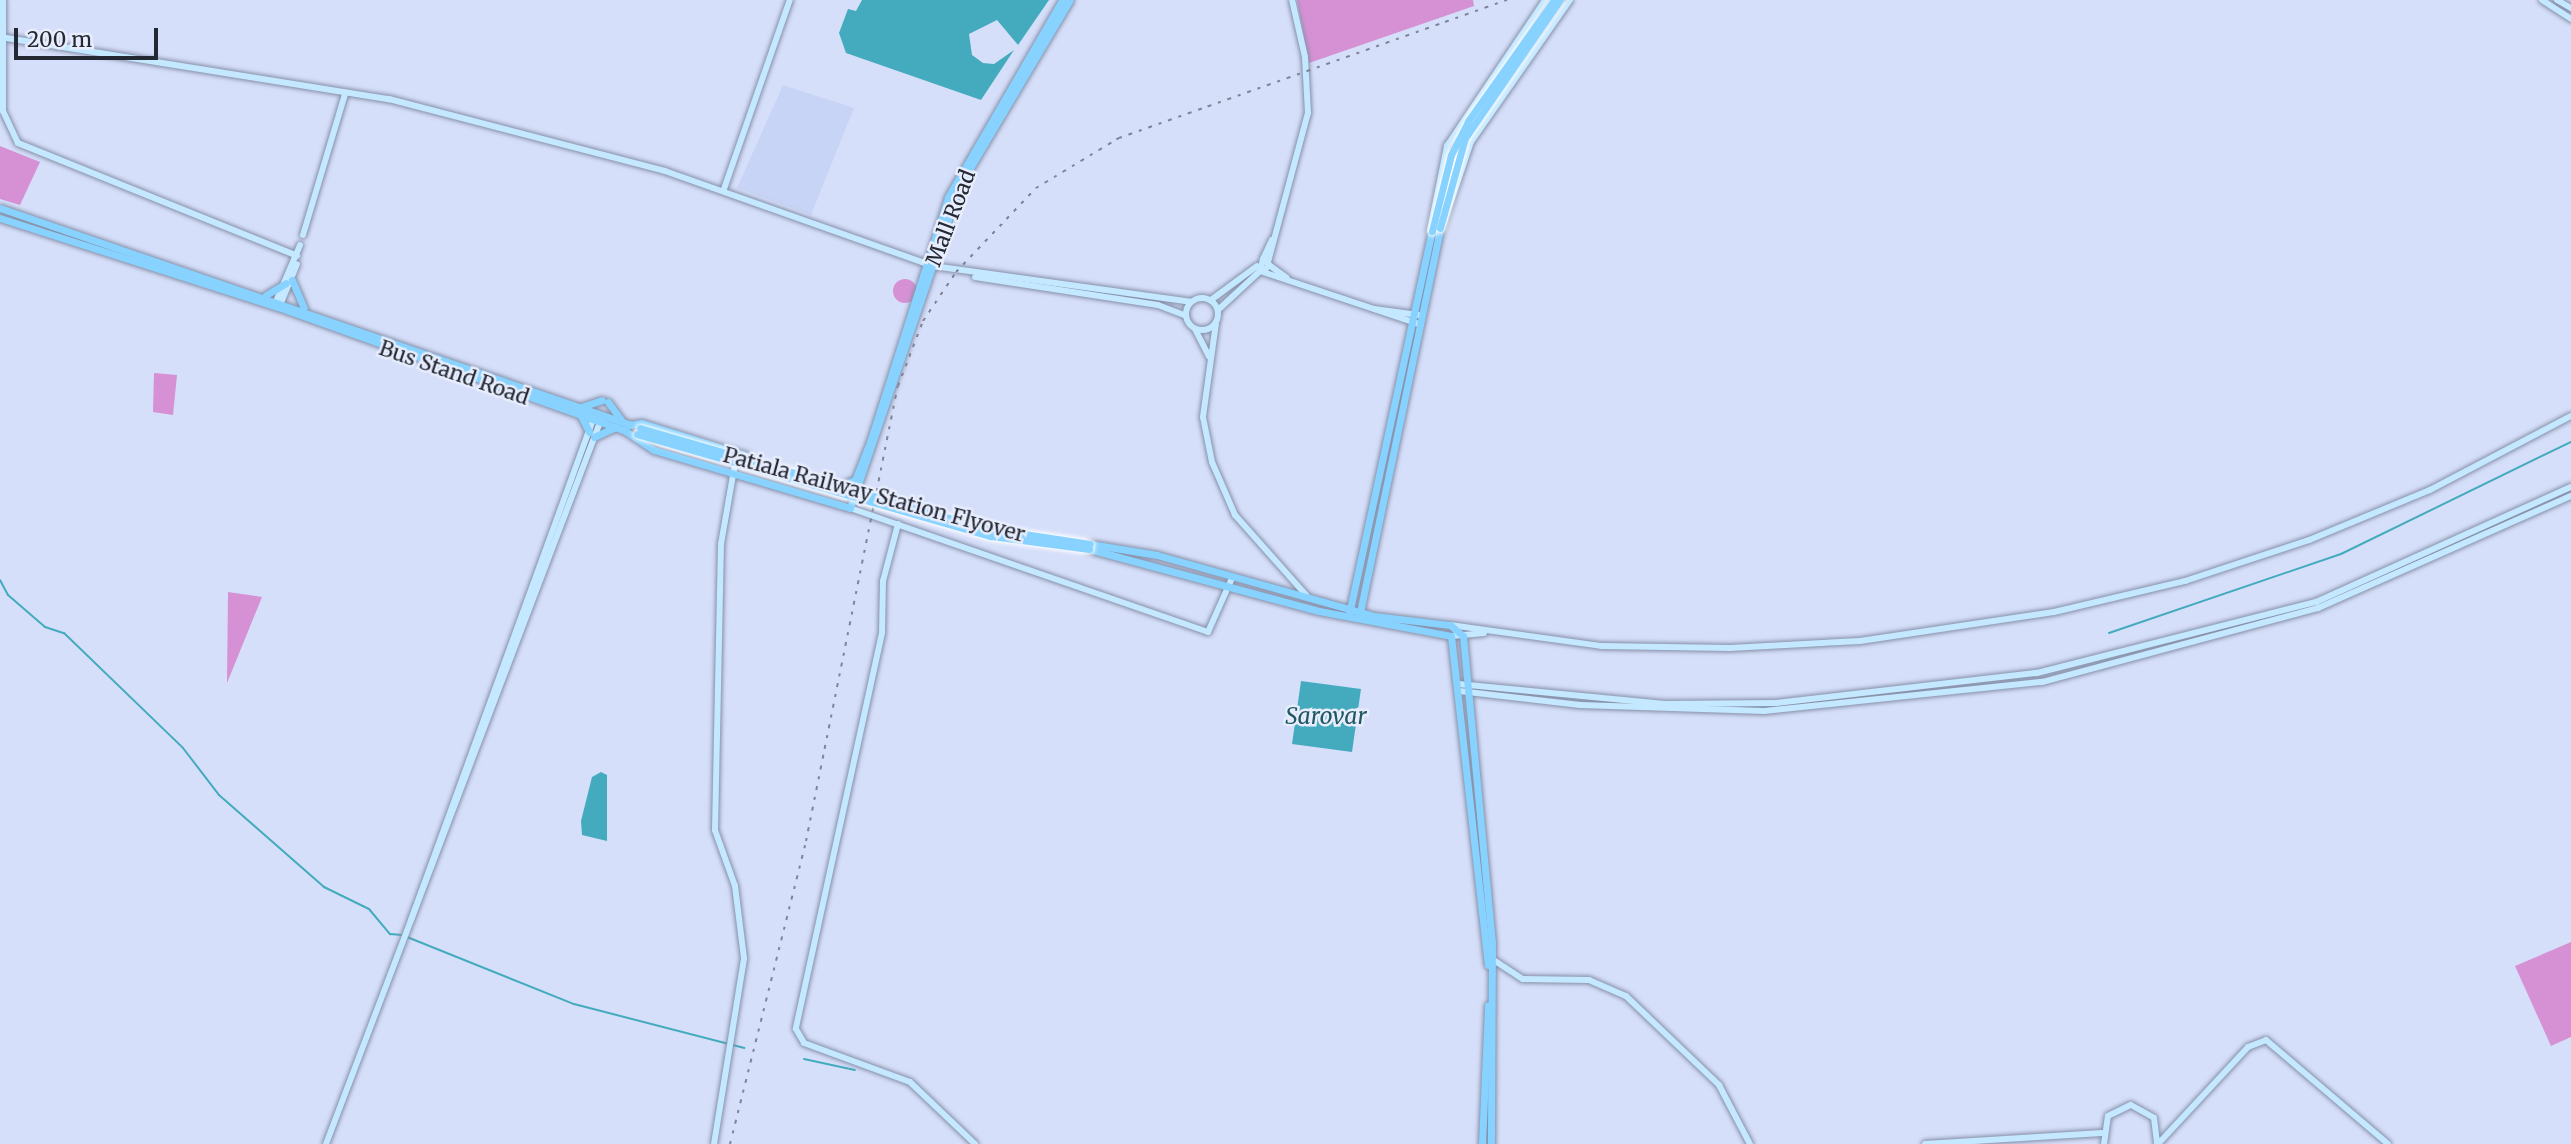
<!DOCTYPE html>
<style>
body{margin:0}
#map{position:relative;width:2571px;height:1144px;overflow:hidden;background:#d6dffa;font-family:Merriweather,serif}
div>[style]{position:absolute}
.built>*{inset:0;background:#c8d4f5}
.green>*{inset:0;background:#d591d4}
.round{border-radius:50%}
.water>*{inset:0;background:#44abbe}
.stream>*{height:2px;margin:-1px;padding:0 1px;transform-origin:1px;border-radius:1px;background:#44abbe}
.roads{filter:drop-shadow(0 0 2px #8790a8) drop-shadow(0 0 2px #8790a8)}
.secondary>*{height:6px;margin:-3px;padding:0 3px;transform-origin:3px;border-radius:3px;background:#c4e8ff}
.secondary>.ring{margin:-3px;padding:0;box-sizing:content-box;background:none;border:6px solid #c4e8ff;border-radius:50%}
.primary>*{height:7px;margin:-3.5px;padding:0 3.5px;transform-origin:3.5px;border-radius:3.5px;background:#88d2ff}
.rail>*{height:2px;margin-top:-1px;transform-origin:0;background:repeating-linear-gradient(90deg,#7d8496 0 3.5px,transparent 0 10.5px)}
.bridges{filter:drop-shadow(0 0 2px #fff) drop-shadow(0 0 2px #fff)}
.primary-bridge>*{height:7px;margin:-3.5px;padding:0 3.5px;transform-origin:3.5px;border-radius:3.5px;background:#88d2ff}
span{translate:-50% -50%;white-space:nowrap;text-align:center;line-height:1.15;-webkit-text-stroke:5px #e7edfd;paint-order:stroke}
.street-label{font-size:21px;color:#242832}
.water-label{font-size:23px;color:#1f5863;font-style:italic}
.scale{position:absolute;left:14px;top:28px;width:144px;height:32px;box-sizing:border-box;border:4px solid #242832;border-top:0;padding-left:9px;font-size:21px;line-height:24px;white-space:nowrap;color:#242832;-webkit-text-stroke:5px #e7edfd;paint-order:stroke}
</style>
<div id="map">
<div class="built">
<i style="clip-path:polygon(783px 85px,854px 108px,811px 215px,737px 188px)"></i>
</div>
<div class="green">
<i style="clip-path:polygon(1297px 0,1473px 0,1474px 6px,1309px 63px)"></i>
<i style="clip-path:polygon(0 146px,40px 162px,20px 205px,0 199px)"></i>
<i class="round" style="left:893px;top:279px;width:24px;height:24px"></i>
<i style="clip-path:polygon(154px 373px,177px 375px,173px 415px,153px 412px)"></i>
<i style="clip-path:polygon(228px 592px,262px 597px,227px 683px)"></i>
<i style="clip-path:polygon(2571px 942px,2571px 1037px,2551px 1046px,2515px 966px)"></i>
</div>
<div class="water">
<i style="clip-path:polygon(862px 0,1049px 0,1018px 45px,997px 20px,969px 34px,972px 55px,983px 63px,994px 64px,1014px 50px,981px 100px,846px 53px,839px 33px,848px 9px,856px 11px)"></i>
<i style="clip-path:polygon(1301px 681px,1361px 689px,1352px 752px,1292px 744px)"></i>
<i style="clip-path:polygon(601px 772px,607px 775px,607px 841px,582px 835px,581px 821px,592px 777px)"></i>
</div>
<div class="stream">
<i style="left:0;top:580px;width:17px;rotate:62deg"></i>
<i style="left:8px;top:595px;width:49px;rotate:40.9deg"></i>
<i style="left:45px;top:627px;width:20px;rotate:18deg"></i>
<i style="left:64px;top:633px;width:165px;rotate:44deg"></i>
<i style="left:183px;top:748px;width:59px;rotate:52.5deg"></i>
<i style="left:219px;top:795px;width:140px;rotate:41.2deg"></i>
<i style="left:324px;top:887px;width:50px;rotate:26.1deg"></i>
<i style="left:369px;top:909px;width:33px;rotate:50deg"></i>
<i style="left:390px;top:934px;width:12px;rotate:5deg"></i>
<i style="left:2109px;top:633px;width:245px;rotate:-18.8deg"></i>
<i style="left:2341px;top:554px;width:256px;rotate:-26deg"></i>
<i style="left:407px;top:937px;width:180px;rotate:21.9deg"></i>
<i style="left:574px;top:1004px;width:176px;rotate:14.5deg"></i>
<i style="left:804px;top:1059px;width:52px;rotate:12.2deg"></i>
</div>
<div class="roads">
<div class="secondary">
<i style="left:3px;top:0;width:111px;rotate:90deg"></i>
<i style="left:3px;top:111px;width:35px;rotate:65deg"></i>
<i style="left:18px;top:143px;width:301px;rotate:22deg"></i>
<i style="left:2542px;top:0;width:35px;rotate:33deg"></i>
<i style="left:2557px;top:0;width:16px;rotate:30deg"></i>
<i style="left:0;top:37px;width:394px;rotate:9.1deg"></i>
<i style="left:389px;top:99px;width:285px;rotate:14.6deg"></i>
<i style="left:665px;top:171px;width:284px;rotate:19.5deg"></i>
<i style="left:933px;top:266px;width:260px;rotate:7.9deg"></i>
<i style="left:724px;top:189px;width:200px;rotate:-70.8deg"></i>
<i style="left:1430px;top:231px;width:87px;rotate:-78.7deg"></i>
<i style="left:1447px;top:146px;width:176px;rotate:-56.1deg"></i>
<i style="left:1441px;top:231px;width:94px;rotate:-71.4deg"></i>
<i style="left:1471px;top:142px;width:173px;rotate:-55.1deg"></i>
<i style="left:303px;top:235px;width:147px;rotate:-73.4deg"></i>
<i style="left:1263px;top:259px;width:21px;rotate:-65deg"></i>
<i style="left:1268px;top:262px;width:154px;rotate:-75deg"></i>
<i style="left:1308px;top:113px;width:56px;rotate:-93.1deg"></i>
<i style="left:1305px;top:57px;width:58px;rotate:-102.8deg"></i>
<i style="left:1269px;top:265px;width:22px;rotate:36deg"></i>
<i style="left:1264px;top:271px;width:8px;rotate:-50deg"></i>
<i style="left:1269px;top:265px;width:8px;rotate:-135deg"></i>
<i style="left:1263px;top:259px;width:12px;rotate:104deg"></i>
<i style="left:1260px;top:271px;width:168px;rotate:18.4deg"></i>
<i style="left:975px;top:277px;width:185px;rotate:8.7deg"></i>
<i style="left:1158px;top:305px;width:30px;rotate:21deg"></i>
<i class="ring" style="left:1186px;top:298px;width:26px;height:26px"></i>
<i style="left:1211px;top:300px;width:57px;rotate:-36.5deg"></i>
<i style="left:275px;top:304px;width:64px;rotate:-67deg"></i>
<i style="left:280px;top:305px;width:44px;rotate:-67.5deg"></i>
<i style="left:1374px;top:309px;width:45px;rotate:7.6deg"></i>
<i style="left:1218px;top:310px;width:57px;rotate:-42.9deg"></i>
<i style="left:1216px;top:323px;width:95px;rotate:97.9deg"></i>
<i style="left:1203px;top:417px;width:46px;rotate:78.7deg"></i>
<i style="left:1212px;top:462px;width:58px;rotate:66.5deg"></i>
<i style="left:1235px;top:515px;width:108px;rotate:48.4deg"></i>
<i style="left:1195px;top:329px;width:31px;rotate:63deg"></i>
<i style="left:850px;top:508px;width:379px;rotate:19.1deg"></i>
<i style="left:1208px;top:632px;width:59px;rotate:-66deg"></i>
<i style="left:898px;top:524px;width:59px;rotate:104.7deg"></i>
<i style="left:883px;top:581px;width:52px;rotate:91.1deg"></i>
<i style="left:882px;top:633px;width:405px;rotate:102.3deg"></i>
<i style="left:796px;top:1029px;width:16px;rotate:60deg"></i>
<i style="left:804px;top:1043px;width:113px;rotate:20.2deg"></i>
<i style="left:910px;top:1082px;width:90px;rotate:43.6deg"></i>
<i style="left:1450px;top:625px;width:152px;rotate:7.9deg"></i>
<i style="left:1601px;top:646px;width:129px;rotate:0.9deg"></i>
<i style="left:1730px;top:648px;width:130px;rotate:-3.1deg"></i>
<i style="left:1860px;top:641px;width:196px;rotate:-8.5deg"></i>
<i style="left:2054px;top:612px;width:135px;rotate:-13.3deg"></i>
<i style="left:2185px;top:581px;width:131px;rotate:-18.3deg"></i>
<i style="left:2309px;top:540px;width:131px;rotate:-22.5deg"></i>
<i style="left:2430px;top:490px;width:159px;rotate:-27.7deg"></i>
<i style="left:1451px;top:636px;width:33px;rotate:-5deg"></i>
<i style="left:1458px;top:684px;width:208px;rotate:5.5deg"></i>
<i style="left:1665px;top:704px;width:111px;rotate:-0.5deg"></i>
<i style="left:1776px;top:703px;width:263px;rotate:-6.6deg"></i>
<i style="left:2037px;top:673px;width:288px;rotate:-14.3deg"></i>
<i style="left:2316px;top:602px;width:280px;rotate:-24.3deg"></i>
<i style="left:1459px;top:691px;width:122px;rotate:6.6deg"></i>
<i style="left:1580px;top:705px;width:184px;rotate:1.9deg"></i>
<i style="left:1764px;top:711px;width:280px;rotate:-6deg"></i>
<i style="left:2042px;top:682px;width:286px;rotate:-15deg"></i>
<i style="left:2318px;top:608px;width:277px;rotate:-23.9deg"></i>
<i style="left:411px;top:920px;width:538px;rotate:-70.02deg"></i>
<i style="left:1492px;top:959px;width:37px;rotate:33deg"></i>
<i style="left:1523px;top:979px;width:66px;rotate:0.9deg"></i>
<i style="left:1589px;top:980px;width:40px;rotate:23.4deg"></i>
<i style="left:1626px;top:996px;width:129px;rotate:43.7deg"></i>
<i style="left:1719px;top:1085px;width:67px;rotate:62.3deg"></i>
<i style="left:326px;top:1144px;width:778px;rotate:-69.21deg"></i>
<i style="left:714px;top:1144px;width:188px;rotate:-80.8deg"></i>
<i style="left:744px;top:958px;width:73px;rotate:-97.1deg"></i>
<i style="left:735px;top:886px;width:59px;rotate:-109.7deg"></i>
<i style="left:715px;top:830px;width:286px;rotate:-88.8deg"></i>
<i style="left:721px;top:544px;width:87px;rotate:-80.1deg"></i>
<i style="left:1925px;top:1144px;width:177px;rotate:-3.6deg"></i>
<i style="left:2104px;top:1144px;width:28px;rotate:-82deg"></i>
<i style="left:2108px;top:1116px;width:25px;rotate:-26deg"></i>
<i style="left:2131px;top:1105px;width:26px;rotate:29deg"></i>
<i style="left:2154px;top:1118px;width:26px;rotate:83deg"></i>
<i style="left:2158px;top:1144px;width:132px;rotate:-47.1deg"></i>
<i style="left:2248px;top:1047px;width:19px;rotate:-21deg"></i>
<i style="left:2266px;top:1040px;width:160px;rotate:40.4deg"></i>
</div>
<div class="primary">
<i style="left:0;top:208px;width:667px;rotate:18.98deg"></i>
<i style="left:0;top:218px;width:292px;rotate:17.8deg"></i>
<i style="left:278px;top:307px;width:370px;rotate:19.6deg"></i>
<i style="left:292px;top:280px;width:30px;rotate:67deg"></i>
<i style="left:266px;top:295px;width:23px;rotate:-31deg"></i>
<i style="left:608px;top:402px;width:24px;rotate:54deg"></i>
<i style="left:581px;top:407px;width:22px;rotate:-18deg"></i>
<i style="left:580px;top:414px;width:20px;rotate:63deg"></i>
<i style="left:629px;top:425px;width:13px;rotate:-9deg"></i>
<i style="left:642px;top:423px;width:110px;rotate:17.4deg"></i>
<i style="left:624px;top:430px;width:36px;rotate:34deg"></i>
<i style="left:654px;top:450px;width:204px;rotate:16.5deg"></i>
<i style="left:850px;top:508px;width:341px;rotate:-71.2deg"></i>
<i style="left:960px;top:185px;width:215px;rotate:-59.3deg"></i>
<i style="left:594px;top:437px;width:23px;rotate:-25deg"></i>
<i style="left:842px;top:485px;width:14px;rotate:-21deg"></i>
<i style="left:855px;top:480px;width:41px;rotate:-68.5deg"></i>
<i style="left:870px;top:442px;width:257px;rotate:-72.3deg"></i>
<i style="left:948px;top:197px;width:228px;rotate:-59.9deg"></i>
<i style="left:1090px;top:544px;width:68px;rotate:9.3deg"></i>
<i style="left:1157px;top:555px;width:225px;rotate:15.7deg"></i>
<i style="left:1374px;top:616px;width:77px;rotate:6.8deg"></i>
<i style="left:1450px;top:625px;width:17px;rotate:40deg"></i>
<i style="left:1463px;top:636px;width:308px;rotate:84.6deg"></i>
<i style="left:1492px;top:943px;width:201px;rotate:90.3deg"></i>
<i style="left:1089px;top:549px;width:238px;rotate:15.1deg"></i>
<i style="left:1319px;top:611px;width:134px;rotate:10.7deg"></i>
<i style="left:1451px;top:636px;width:331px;rotate:83.6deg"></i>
<i style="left:1349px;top:614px;width:392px;rotate:-77.8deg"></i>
<i style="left:1359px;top:617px;width:397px;rotate:-78.2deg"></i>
<i style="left:1482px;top:1144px;width:139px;rotate:-87.5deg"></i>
</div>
</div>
<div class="rail">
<i style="left:730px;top:1144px;width:312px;rotate:-75.9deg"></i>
<i style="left:806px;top:841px;width:464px;rotate:-78.6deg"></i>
<i style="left:898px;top:386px;width:70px;rotate:-69deg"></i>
<i style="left:923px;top:321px;width:59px;rotate:-56deg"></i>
<i style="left:956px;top:272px;width:116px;rotate:-46.4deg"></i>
<i style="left:1036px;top:188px;width:97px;rotate:-31.1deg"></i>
<i style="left:1119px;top:138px;width:412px;rotate:-19.6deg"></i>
</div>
<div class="bridges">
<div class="primary-bridge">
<i style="left:1440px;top:228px;width:93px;rotate:-74.5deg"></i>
<i style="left:1465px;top:138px;width:168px;rotate:-55.5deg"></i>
<i style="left:1432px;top:231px;width:78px;rotate:-76deg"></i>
<i style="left:1451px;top:155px;width:38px;rotate:-63deg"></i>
<i style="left:1468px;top:121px;width:148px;rotate:-54.6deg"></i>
<i style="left:640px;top:428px;width:359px;rotate:16.2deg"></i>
<i style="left:985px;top:528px;width:106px;rotate:8.7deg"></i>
<i style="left:637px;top:434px;width:368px;rotate:16.1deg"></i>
<i style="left:991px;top:536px;width:99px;rotate:7.6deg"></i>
</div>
</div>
<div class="street-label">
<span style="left:951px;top:218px;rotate:-69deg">Mall Road</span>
<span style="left:454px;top:373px;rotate:19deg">Bus Stand Road</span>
<span style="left:874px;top:495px;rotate:15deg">Patiala Railway Station Flyover</span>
</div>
<div class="water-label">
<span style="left:1326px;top:716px">Sarovar</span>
</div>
<div class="scale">200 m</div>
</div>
